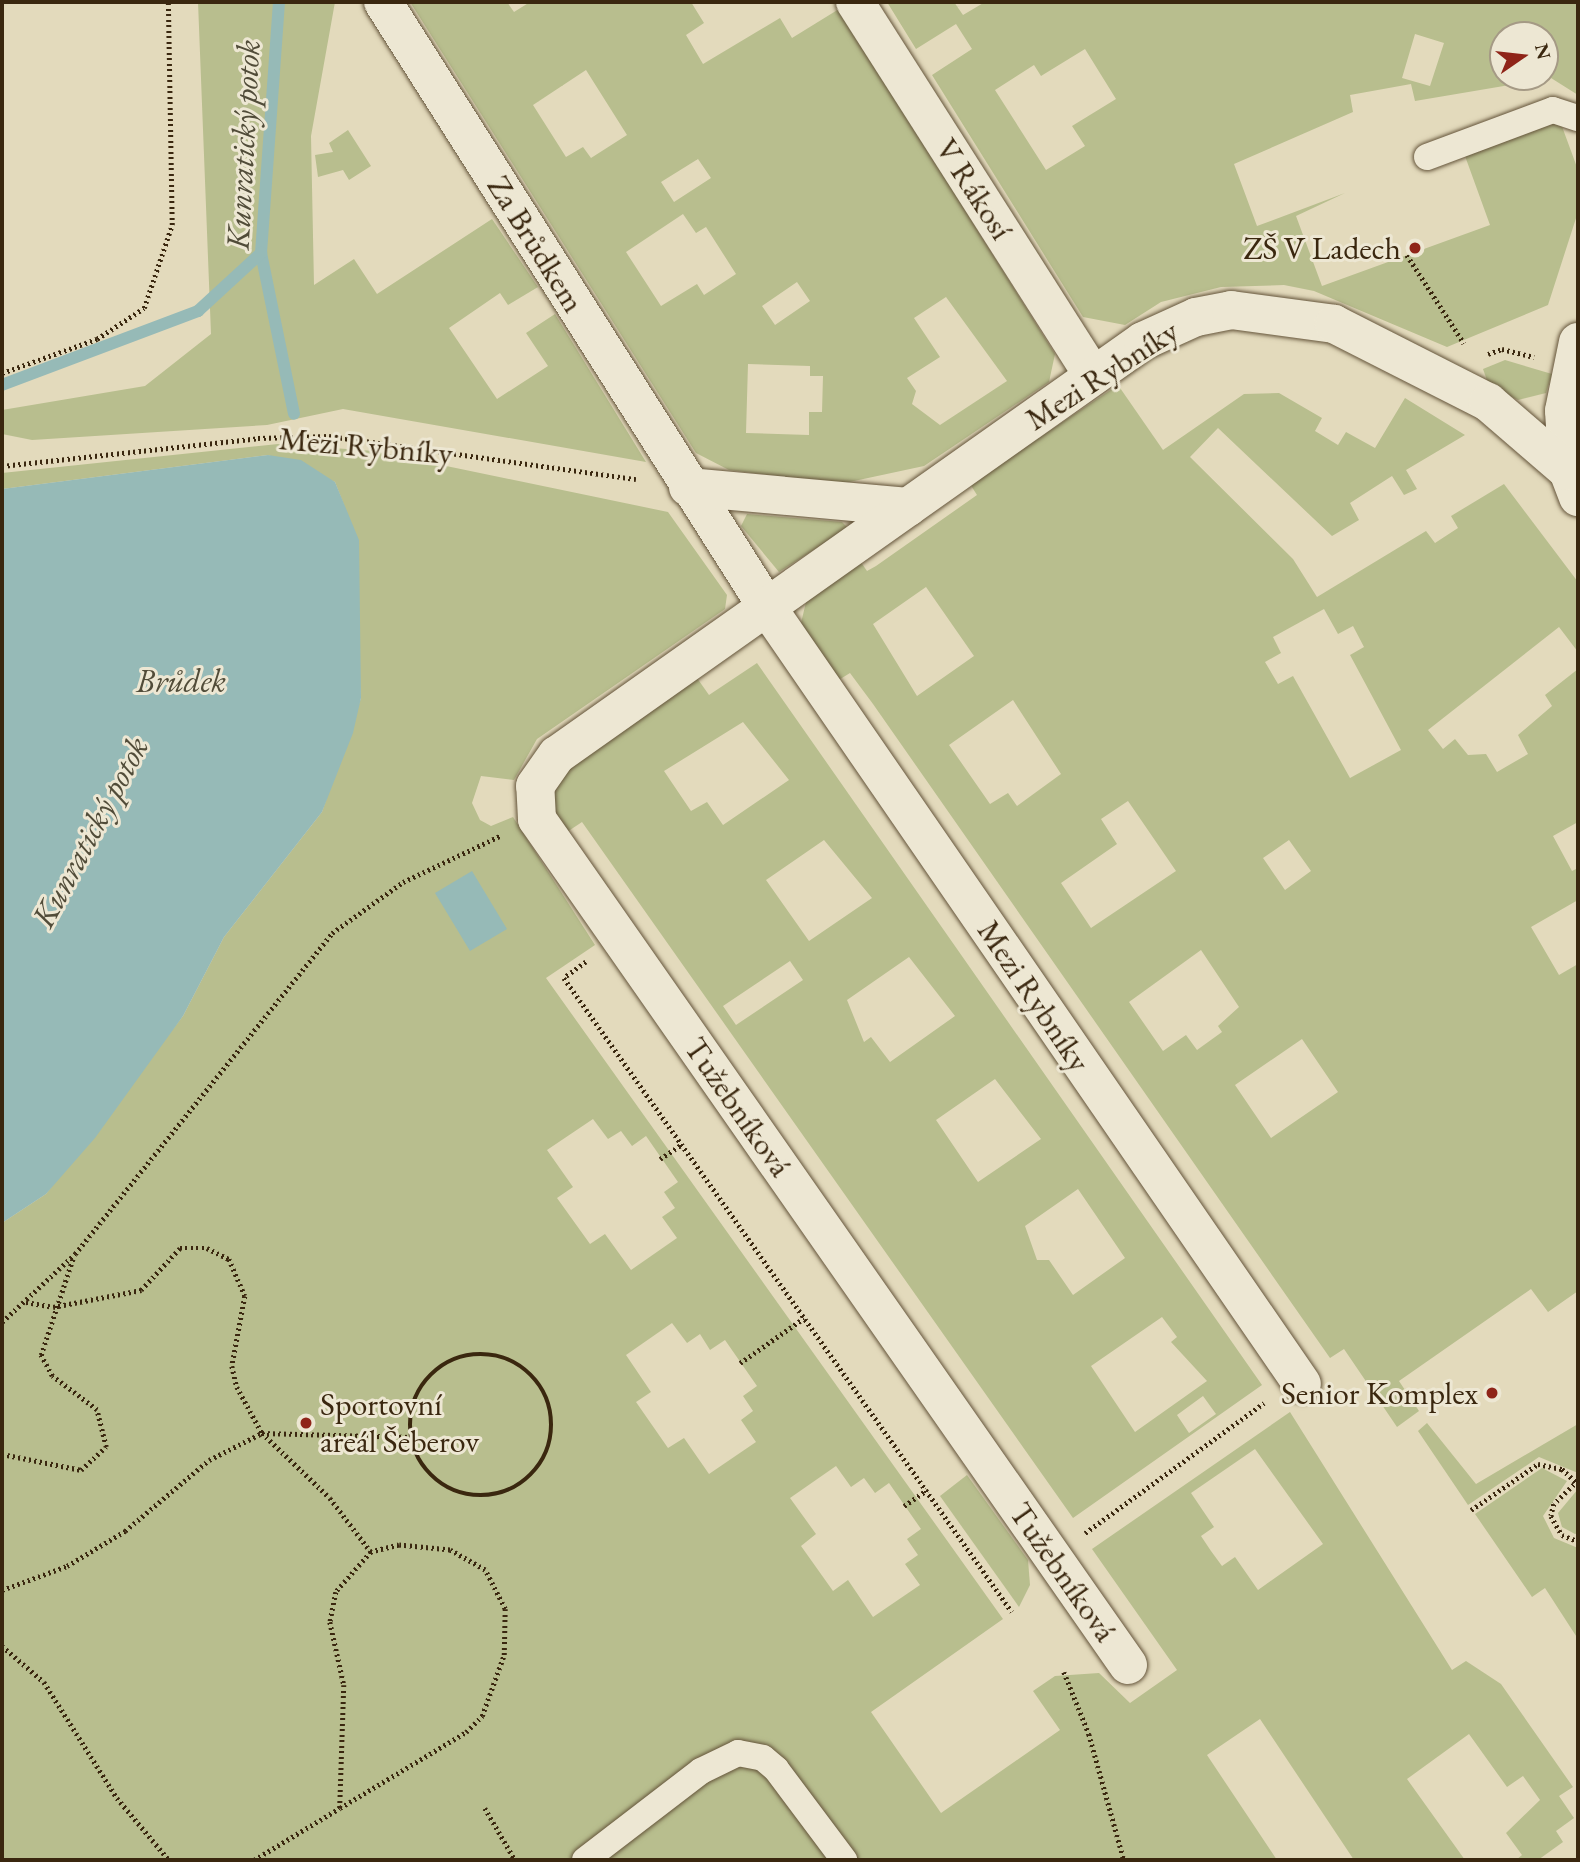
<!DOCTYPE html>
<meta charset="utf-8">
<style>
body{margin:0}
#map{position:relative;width:1580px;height:1862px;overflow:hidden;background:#e3dabc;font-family:"EB Garamond",serif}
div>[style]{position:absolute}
.green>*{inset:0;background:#b8be8e}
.water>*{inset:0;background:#96bab7}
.stream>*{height:12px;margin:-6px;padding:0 6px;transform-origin:6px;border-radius:6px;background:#96bab7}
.path>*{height:4.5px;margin-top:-2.25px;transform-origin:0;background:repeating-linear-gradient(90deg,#3a270f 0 2px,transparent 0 5.5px)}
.path>.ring{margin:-2.25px;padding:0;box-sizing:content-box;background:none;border:4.5px solid #3a270f;border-radius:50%}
.roads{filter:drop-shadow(0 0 2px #64543a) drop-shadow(0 0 2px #64543a)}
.service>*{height:26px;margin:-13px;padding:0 13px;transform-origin:13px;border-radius:13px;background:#ede7d3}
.minor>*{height:38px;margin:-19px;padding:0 19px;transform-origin:19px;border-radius:19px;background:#ede7d3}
.dots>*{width:19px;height:19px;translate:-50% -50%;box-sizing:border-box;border:4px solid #ede7d3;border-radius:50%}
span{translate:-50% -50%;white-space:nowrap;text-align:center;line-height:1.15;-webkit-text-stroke:6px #ede7d3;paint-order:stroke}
.street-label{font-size:32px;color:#3a270f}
.poi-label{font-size:32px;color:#3a270f}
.right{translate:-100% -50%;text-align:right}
.left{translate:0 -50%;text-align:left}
.water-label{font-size:33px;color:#514c39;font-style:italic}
.frame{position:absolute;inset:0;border:4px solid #3a270f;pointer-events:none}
.north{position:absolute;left:1489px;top:21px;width:70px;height:70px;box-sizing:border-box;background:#ede7d3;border:2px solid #a59a85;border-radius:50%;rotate:76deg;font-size:19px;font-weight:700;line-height:28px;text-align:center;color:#3a270f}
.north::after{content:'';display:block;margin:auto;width:24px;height:32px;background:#8f2418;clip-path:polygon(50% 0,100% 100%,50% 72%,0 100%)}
</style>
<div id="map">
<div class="green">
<i style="clip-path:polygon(198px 2px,335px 2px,311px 136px,314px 285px,354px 259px,377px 294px,492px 219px,538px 287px,508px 305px,500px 293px,449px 328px,497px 399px,548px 366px,526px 333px,555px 314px,646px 462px,343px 409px,267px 425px,32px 440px,2px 434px,2px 410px,145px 386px,211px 334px)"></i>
<i style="clip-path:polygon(evenodd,410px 2px,507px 2px,514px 12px,530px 2px,691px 2px,704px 23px,686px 35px,703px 64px,780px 18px,792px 38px,839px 9px,1055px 354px,1049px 382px,924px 466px,840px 484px,729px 470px,696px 453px,410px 2px,586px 70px,627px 135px,591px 158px,583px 147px,566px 157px,533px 105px,586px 70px,410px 2px,698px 159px,711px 178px,674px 202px,661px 182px,698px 159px,410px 2px,683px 214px,696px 233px,706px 227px,736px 274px,704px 295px,697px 284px,661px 306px,626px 252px,683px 214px,410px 2px,797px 282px,810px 301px,775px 325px,762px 306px,797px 282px,410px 2px,946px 297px,1007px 381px,940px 425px,912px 404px,916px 391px,907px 378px,940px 357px,914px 318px,946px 297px,410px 2px,748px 364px,810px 366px,810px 376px,823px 376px,822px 412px,809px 412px,809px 435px,746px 433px,748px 364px)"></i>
<i style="clip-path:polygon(evenodd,887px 2px,954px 2px,963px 15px,985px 2px,1578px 2px,1578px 95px,1551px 78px,1415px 101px,1411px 84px,1350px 95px,1353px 112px,1234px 164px,1257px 226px,1345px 193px,1296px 216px,1322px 286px,1490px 225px,1465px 156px,1560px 121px,1578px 170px,1578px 212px,1548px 305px,1447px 347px,1314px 291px,1284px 285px,1221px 287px,1161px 302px,1125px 325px,1083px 317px,932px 75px,972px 49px,956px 24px,916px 49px,887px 2px,1415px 34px,1444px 43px,1430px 86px,1402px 78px,1415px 34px,887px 2px,1503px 35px,1545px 35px,1545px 77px,1503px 77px,1503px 35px,887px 2px,1085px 49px,1116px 99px,1072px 126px,1085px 146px,1046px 170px,995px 90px,1034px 65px,1041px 76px,1085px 49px)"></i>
<i style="clip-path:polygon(348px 130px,371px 166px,349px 180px,343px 170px,318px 177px,315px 155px,333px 152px,329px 143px)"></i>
<i style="clip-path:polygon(1505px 360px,1552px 374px,1546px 393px,1518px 400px,1489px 386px,1483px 369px)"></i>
<i style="clip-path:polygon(evenodd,1118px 385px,1163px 450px,1244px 394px,1279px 393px,1322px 418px,1315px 431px,1338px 445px,1346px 432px,1375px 448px,1405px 398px,1465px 435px,1406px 470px,1417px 489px,1404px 495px,1392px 476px,1350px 503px,1359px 520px,1332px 536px,1218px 428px,1190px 457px,1293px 559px,1317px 597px,1426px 531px,1435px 543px,1458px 528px,1451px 516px,1504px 484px,1578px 582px,1578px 652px,1559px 627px,1428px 730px,1443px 749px,1455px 739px,1468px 755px,1486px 754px,1497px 772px,1528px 754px,1518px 735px,1552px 706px,1545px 695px,1578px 669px,1578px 822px,1553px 836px,1572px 871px,1578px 868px,1578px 900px,1531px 927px,1559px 975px,1578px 964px,1578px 1291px,1548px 1312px,1531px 1289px,1399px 1381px,1419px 1411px,1397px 1427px,1344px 1349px,1330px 1358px,873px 704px,850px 673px,837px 681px,801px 623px,807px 598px,858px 558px,867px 571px,876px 566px,977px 495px,970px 484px,1118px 385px,926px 587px,974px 656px,917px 696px,873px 624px,926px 587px,1118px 385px,1324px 609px,1338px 634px,1353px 626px,1364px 647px,1350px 655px,1401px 750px,1350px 778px,1293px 676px,1278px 684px,1265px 662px,1281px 653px,1273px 637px,1324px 609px,1118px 385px,1013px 700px,1061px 774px,1017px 806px,1008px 793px,990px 804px,949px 745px,1013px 700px,1118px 385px,1128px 801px,1176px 871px,1091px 928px,1061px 883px,1117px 844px,1101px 819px,1128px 801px,1118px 385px,1289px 840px,1311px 871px,1285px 890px,1263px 858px,1289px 840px,1118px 385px,1201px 950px,1239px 1007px,1218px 1026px,1222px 1032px,1197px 1050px,1186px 1035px,1163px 1051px,1129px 1002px,1201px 950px,1118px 385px,1302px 1039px,1338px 1092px,1271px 1138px,1235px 1085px,1302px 1039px)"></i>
<i style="clip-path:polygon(evenodd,278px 444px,374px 451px,668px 512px,727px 595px,725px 609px,537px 739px,514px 780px,481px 776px,472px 803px,480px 820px,491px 826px,513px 817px,595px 945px,546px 978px,1003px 1619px,871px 1712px,941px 1813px,1060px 1730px,1033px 1691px,1055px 1676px,1099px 1673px,1130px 1703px,1177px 1670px,1092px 1549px,1290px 1412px,1452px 1670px,1466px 1661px,1501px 1684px,1573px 1787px,1559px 1796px,1574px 1818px,1556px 1831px,1563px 1842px,1538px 1860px,1516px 1860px,1522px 1855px,1506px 1833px,1540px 1800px,1523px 1776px,1507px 1787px,1469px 1734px,1407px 1779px,1465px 1860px,1354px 1860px,1260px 1719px,1207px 1755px,1277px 1860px,2px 1860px,2px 1223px,46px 1194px,183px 1016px,224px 937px,322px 812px,361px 698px,344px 505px,335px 482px,268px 455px,2px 489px,2px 473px,278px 444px,593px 1119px,608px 1139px,621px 1131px,632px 1146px,646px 1136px,678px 1182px,664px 1192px,675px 1208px,662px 1217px,677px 1238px,631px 1270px,605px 1234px,590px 1244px,557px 1198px,573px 1187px,547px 1150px,593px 1119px,278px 444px,672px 1323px,687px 1343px,700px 1334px,710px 1350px,725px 1340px,757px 1386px,743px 1396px,753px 1411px,741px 1420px,756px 1442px,709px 1474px,684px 1438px,668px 1448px,636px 1402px,651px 1392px,626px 1355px,672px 1323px,278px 444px,1255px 1449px,1323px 1544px,1258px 1590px,1235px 1557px,1222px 1566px,1211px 1551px,1201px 1536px,1214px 1527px,1191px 1493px,1255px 1449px,278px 444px,836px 1466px,851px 1487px,864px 1478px,875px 1493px,889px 1483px,921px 1529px,907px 1539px,918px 1555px,905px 1564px,920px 1585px,873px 1617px,848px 1580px,833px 1591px,801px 1546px,816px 1534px,790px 1498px,836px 1466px)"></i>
<i style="clip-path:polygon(747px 514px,842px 522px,848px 528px,779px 572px,741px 526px)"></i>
<i style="clip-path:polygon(evenodd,757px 663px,1262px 1385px,1073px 1518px,582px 822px,567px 832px,556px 815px,553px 796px,562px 774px,697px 678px,709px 695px,757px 663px,743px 722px,789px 780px,723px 825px,707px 802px,691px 811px,664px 771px,743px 722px,757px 663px,824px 840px,872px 898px,809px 941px,766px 880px,824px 840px,757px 663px,909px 957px,955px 1016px,890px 1062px,871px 1037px,864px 1042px,847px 1000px,909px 957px,757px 663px,790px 961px,803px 980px,736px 1025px,723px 1006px,790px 961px,757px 663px,995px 1079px,1041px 1139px,978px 1182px,936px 1120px,995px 1079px,757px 663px,1078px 1189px,1125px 1258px,1073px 1295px,1049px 1260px,1037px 1260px,1025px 1226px,1078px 1189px,757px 663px,1162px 1317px,1177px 1337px,1171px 1342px,1207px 1381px,1135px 1432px,1091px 1366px,1162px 1317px,757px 663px,1203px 1396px,1216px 1414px,1189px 1433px,1177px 1415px,1203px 1396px)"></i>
<i style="clip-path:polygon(1427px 1423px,1476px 1484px,1578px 1424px,1578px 1473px,1539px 1457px,1468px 1505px,1418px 1431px)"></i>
<i style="clip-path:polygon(1542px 1468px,1567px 1481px,1543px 1516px,1554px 1538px,1578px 1548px,1578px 1639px,1545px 1588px,1532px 1597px,1475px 1514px)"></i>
<i style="clip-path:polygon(967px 1475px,1028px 1560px,1030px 1585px,1019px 1607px,940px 1496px)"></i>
<i style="clip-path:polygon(1578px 1489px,1578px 1533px,1575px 1534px,1562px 1527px,1558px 1513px)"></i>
</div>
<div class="water">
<i style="clip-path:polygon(268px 455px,301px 460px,335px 482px,359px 540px,361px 698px,353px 733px,322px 812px,224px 937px,183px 1016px,95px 1138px,46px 1194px,2px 1223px,2px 489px)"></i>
<i style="clip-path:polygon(472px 871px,507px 929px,470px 951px,435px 893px)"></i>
</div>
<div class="stream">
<i style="left:279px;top:2px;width:252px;rotate:94.1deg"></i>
<i style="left:261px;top:253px;width:164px;rotate:78.4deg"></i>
<i style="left:2px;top:385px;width:210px;rotate:-20.7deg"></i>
<i style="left:198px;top:311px;width:86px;rotate:-42.6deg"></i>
</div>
<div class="path">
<i style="left:1407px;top:255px;width:105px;rotate:57.1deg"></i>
<i style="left:1488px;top:354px;width:15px;rotate:-20deg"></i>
<i style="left:1502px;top:349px;width:33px;rotate:14deg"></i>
<i style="left:2px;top:373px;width:101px;rotate:-19.7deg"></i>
<i style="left:97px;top:339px;width:56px;rotate:-33.4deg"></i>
<i style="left:144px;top:308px;width:88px;rotate:-71.4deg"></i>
<i style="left:172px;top:225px;width:223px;rotate:-91deg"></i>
<i style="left:2px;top:466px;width:258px;rotate:-6.2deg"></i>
<i style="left:258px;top:438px;width:71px;rotate:-1.6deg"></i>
<i style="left:329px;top:436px;width:310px;rotate:8deg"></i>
<i style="left:586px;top:962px;width:27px;rotate:144deg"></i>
<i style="left:564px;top:978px;width:776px;rotate:54.75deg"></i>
<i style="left:660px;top:1159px;width:27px;rotate:-34deg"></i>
<i style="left:26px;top:1302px;width:27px;rotate:10deg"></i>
<i style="left:53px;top:1307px;width:90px;rotate:-10.9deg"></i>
<i style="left:141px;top:1290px;width:57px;rotate:-47.1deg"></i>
<i style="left:180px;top:1248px;width:27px"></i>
<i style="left:207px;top:1248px;width:25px;rotate:27deg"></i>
<i style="left:229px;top:1259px;width:40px;rotate:66.6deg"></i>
<i style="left:245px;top:1296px;width:71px;rotate:100.5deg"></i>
<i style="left:232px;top:1366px;width:22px;rotate:77deg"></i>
<i style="left:237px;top:1387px;width:52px;rotate:61.5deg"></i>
<i style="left:262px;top:1433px;width:94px;rotate:43.7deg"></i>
<i style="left:330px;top:1498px;width:68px;rotate:52.8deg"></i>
<i style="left:2px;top:1322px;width:100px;rotate:-43deg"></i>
<i style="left:75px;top:1254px;width:411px;rotate:-51.3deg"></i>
<i style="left:332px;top:933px;width:87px;rotate:-35.7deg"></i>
<i style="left:403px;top:882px;width:107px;rotate:-25.4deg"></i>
<i class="ring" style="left:410px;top:1354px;width:137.5px;height:137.5px"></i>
<i style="left:740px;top:1363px;width:78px;rotate:-35.1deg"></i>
<i style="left:2px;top:1454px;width:81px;rotate:11.4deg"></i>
<i style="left:81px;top:1470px;width:34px;rotate:-43deg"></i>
<i style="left:106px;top:1447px;width:38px;rotate:-104deg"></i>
<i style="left:97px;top:1410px;width:56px;rotate:-142.9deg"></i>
<i style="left:52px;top:1376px;width:24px;rotate:-118deg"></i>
<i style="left:41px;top:1355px;width:102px;rotate:-71.7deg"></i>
<i style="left:1578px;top:1481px;width:33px;rotate:136deg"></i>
<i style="left:1554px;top:1504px;width:12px;rotate:104deg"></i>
<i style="left:1551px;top:1516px;width:22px;rotate:60deg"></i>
<i style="left:1562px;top:1535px;width:17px;rotate:21deg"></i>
<i style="left:904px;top:1506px;width:28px;rotate:-35deg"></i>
<i style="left:1471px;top:1510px;width:81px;rotate:-34.5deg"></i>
<i style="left:1538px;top:1464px;width:25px;rotate:12deg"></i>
<i style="left:1562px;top:1469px;width:19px;rotate:43deg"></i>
<i style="left:1085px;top:1533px;width:221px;rotate:-36deg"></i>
<i style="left:2px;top:1590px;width:69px;rotate:-20.3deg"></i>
<i style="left:67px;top:1566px;width:68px;rotate:-31.1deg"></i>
<i style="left:125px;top:1531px;width:110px;rotate:-40.2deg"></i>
<i style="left:209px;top:1460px;width:59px;rotate:-27deg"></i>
<i style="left:262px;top:1433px;width:149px;rotate:1.5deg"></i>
<i style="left:2px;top:1646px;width:55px;rotate:40.6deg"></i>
<i style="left:44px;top:1682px;width:137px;rotate:57.8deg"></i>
<i style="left:117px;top:1798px;width:81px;rotate:50deg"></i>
<i style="left:1064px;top:1672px;width:67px;rotate:68deg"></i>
<i style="left:1089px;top:1734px;width:131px;rotate:74.5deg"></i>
<i style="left:485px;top:1808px;width:60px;rotate:60deg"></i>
<i style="left:254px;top:1860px;width:100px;rotate:-31.2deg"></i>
<i style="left:340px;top:1808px;width:147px;rotate:-31.1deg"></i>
<i style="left:466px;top:1732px;width:23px;rotate:-45deg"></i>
<i style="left:482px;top:1716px;width:65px;rotate:-70.2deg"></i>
<i style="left:504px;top:1655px;width:46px;rotate:-88.8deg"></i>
<i style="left:505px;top:1609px;width:44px;rotate:-117.1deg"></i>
<i style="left:485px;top:1570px;width:40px;rotate:-150.3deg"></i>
<i style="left:450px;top:1550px;width:51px;rotate:-174.4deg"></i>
<i style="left:399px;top:1545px;width:29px;rotate:166deg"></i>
<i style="left:371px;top:1552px;width:53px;rotate:131.2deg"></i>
<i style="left:336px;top:1592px;width:31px;rotate:101deg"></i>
<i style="left:330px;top:1622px;width:65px;rotate:77.5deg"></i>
<i style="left:344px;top:1685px;width:123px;rotate:91.9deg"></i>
</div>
<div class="roads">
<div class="service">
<i style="left:1427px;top:157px;width:134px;rotate:-20.5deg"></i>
<i style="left:1553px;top:110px;width:26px;rotate:18deg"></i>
<i style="left:585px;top:1860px;width:146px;rotate:-37.5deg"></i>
<i style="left:701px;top:1771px;width:41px;rotate:-25.9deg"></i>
<i style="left:738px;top:1753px;width:25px;rotate:11deg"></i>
<i style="left:763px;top:1758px;width:17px;rotate:40deg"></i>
<i style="left:776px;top:1769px;width:114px;rotate:53.2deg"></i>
</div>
<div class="minor">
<i style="left:383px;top:2px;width:717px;rotate:57.6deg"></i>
<i style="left:767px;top:607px;width:943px;rotate:55.45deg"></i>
<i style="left:855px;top:2px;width:443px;rotate:57.5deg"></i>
<i style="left:1578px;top:342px;width:70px;rotate:101.5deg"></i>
<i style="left:1564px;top:411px;width:60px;rotate:86.2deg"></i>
<i style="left:1568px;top:471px;width:28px;rotate:69deg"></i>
<i style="left:688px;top:487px;width:221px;rotate:5.2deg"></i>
<i style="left:1128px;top:1665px;width:1032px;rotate:-124.94deg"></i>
<i style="left:537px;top:819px;width:33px;rotate:-93deg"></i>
<i style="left:535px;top:786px;width:38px;rotate:-55deg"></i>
<i style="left:557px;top:755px;width:717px;rotate:-35.24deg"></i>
<i style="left:1143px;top:341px;width:58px;rotate:-24.4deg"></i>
<i style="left:1196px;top:317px;width:36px;rotate:-11deg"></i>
<i style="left:1231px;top:310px;width:104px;rotate:7.7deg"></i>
<i style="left:1334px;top:324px;width:173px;rotate:26.9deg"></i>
<i style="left:1488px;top:402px;width:106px;rotate:40.8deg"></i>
</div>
</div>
<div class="dots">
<i style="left:1415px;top:248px;background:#8f2418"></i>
<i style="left:1492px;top:1393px;background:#8f2418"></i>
<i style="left:306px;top:1423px;background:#8f2418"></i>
</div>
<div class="street-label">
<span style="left:974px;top:189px;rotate:57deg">V Rákosí</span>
<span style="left:536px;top:244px;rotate:58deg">Za Brůdkem</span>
<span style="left:1102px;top:375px;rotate:-33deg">Mezi Rybníky</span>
<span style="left:366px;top:446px;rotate:5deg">Mezi Rybníky</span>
<span style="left:1034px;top:996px;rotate:56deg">Mezi Rybníky</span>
<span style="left:738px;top:1107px;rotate:55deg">Tužebníková</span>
<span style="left:1063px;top:1572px;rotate:55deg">Tužebníková</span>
</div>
<div class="poi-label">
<span class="right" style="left:1401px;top:248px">ZŠ V Ladech</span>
<span class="right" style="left:1478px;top:1393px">Senior Komplex</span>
<span class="left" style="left:320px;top:1423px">Sportovní<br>areál Šeberov</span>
</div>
<div class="water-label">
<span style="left:243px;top:145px;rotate:-87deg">Kunratický potok</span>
<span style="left:181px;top:681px">Brůdek</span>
<span style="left:90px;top:832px;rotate:-62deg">Kunratický potok</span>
</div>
<div class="frame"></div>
<div class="north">N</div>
</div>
